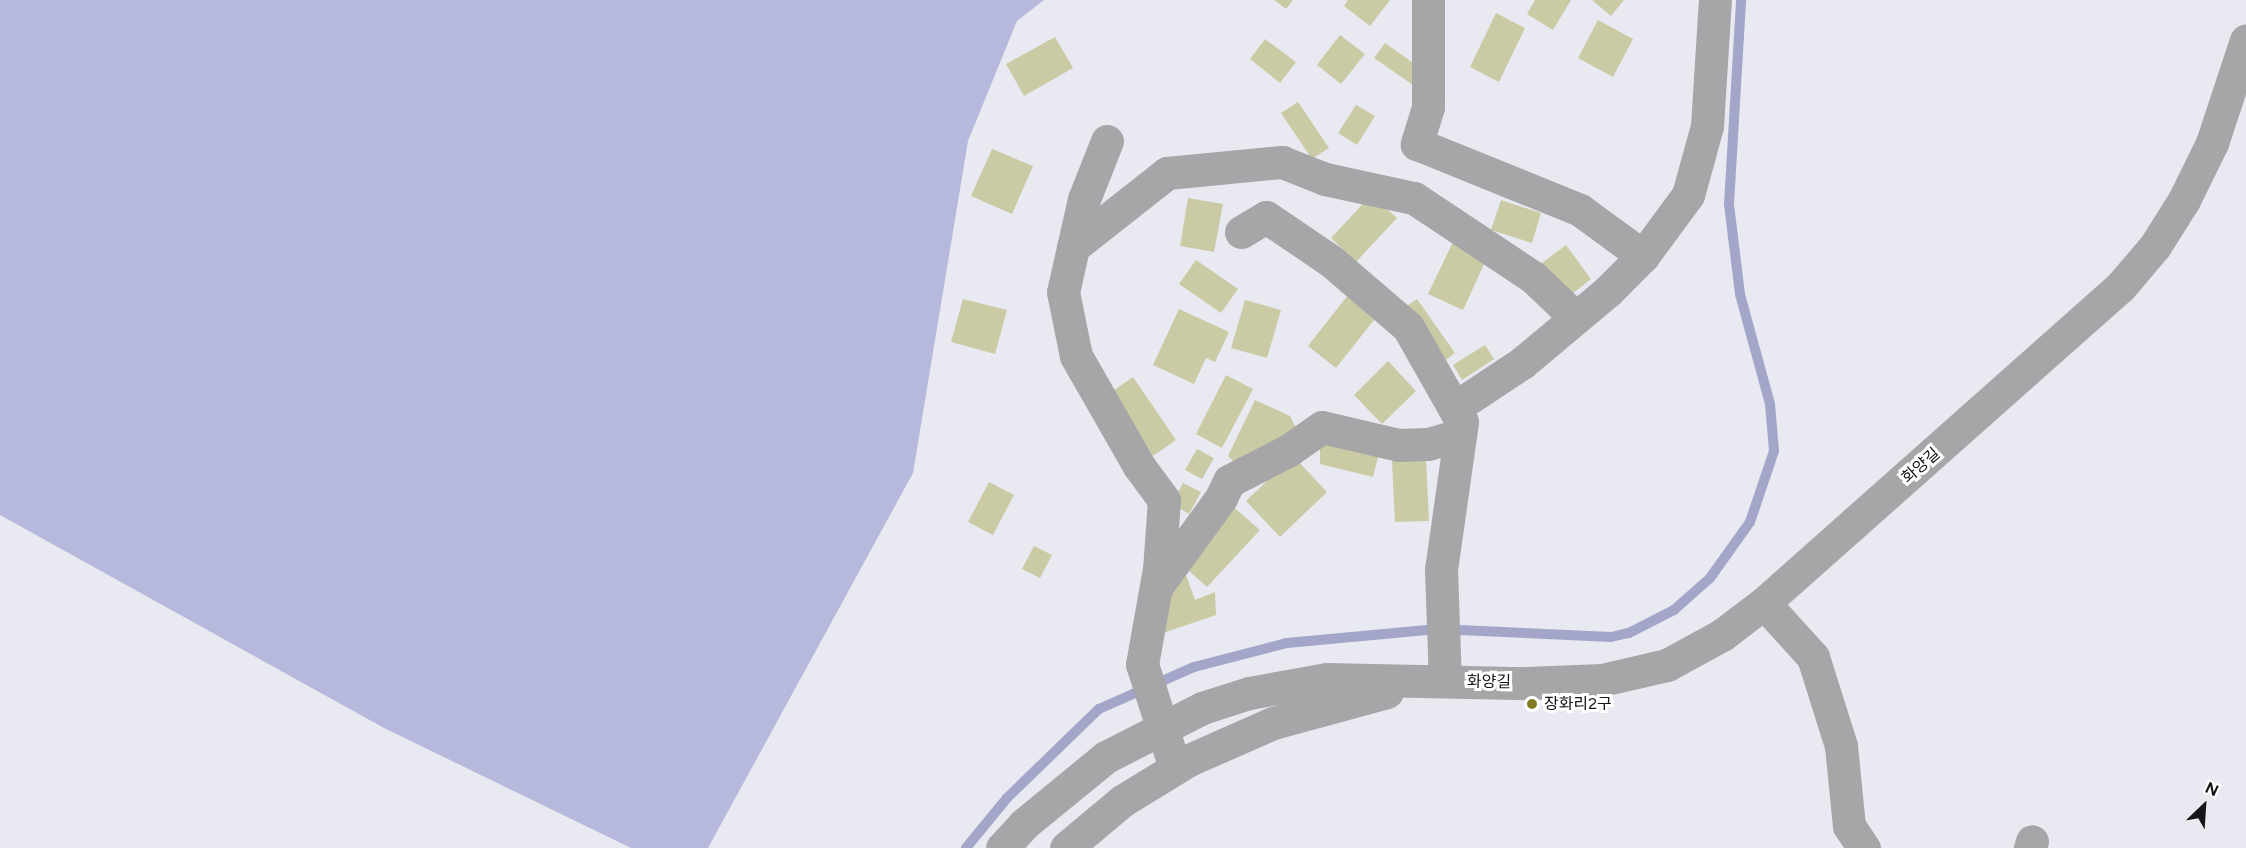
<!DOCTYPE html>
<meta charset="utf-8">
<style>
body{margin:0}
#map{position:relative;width:2246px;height:848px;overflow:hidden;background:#e9eaf1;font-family:Figtree,"Noto Sans KR",sans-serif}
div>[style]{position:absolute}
.forest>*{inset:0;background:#b6b9dc}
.stream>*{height:10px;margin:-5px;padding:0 5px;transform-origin:5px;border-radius:5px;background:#a3a6c8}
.building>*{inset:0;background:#cacaa5}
.minor>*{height:33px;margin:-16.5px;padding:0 16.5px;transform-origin:16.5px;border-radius:16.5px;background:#a6a6a9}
.dots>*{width:16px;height:16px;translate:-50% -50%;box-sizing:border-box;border:3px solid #fff;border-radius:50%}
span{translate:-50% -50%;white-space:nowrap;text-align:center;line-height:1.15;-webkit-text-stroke:6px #fff;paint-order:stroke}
.street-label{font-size:16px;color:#151517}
.poi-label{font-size:16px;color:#151517}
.left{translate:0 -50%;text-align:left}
.north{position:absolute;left:2174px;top:776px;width:60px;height:60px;-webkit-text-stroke:4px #fff;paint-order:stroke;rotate:25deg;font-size:16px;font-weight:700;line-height:24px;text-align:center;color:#151517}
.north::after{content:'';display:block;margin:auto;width:21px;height:27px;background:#151517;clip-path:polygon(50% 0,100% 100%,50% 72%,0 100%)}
</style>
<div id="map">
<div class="forest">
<i style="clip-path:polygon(0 0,1044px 0,1017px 21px,968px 141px,913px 473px,708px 848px,631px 848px,384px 728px,0 515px)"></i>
</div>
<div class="stream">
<i style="left:966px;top:848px;width:65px;rotate:-50.6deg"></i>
<i style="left:1007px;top:798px;width:128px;rotate:-44.1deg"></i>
<i style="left:1099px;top:709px;width:104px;rotate:-23.9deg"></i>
<i style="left:1194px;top:667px;width:96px;rotate:-14.5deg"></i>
<i style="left:1287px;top:643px;width:151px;rotate:-5.3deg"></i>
<i style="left:1437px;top:629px;width:174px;rotate:2.6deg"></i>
<i style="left:1611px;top:637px;width:18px;rotate:-13deg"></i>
<i style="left:1629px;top:633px;width:51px;rotate:-27.1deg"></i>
<i style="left:1674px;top:610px;width:48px;rotate:-41.6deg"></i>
<i style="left:1710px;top:578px;width:69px;rotate:-54.5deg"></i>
<i style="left:1750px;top:522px;width:75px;rotate:-71.3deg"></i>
<i style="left:1774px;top:451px;width:47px;rotate:-94.9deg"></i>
<i style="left:1770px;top:404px;width:114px;rotate:-105.3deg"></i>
<i style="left:1740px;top:294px;width:91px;rotate:-97deg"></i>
<i style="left:1729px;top:204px;width:204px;rotate:-86.6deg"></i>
</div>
<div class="building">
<i style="clip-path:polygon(1274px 0,1293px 0,1286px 9px)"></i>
<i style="clip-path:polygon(1348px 0,1390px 0,1370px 26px,1344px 6px)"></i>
<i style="clip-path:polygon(1535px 0,1571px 0,1553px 30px,1527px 14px)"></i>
<i style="clip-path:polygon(1592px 0,1624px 0,1611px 16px)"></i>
<i style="clip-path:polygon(1496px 13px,1525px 28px,1499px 82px,1470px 67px)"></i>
<i style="clip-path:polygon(1598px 20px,1633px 39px,1613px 77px,1578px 58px)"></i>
<i style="clip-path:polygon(1340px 35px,1365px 54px,1341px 84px,1317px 65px)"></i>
<i style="clip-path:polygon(1055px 37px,1073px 68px,1024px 96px,1006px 64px)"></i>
<i style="clip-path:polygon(1265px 39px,1296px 62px,1280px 83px,1250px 59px)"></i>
<i style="clip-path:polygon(1385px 43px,1423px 70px,1413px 85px,1374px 58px)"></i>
<i style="clip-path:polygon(1298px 102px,1329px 148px,1312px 159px,1281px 113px)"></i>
<i style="clip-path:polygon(1356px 105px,1375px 116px,1357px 145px,1338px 133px)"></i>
<i style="clip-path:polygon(992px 149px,1033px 166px,1012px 214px,971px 196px)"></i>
<i style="clip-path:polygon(1371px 195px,1397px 218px,1356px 262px,1331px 238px)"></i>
<i style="clip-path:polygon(1188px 198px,1223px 204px,1214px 252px,1180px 246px)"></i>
<i style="clip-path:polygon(1501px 200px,1541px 213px,1532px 243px,1491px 230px)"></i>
<i style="clip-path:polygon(1453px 242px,1487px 258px,1463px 310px,1428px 294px)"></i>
<i style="clip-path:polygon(1566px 245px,1591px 279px,1568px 297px,1542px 263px)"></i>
<i style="clip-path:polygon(1196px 260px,1238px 289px,1221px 313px,1179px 284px)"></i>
<i style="clip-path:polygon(1348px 295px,1377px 316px,1336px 368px,1308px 346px)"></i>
<i style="clip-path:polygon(963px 299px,1007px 310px,995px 354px,951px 342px)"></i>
<i style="clip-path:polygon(1417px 299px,1455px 353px,1440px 364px,1402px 309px)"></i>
<i style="clip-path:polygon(1245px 300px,1281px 310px,1267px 358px,1231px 348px)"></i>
<i style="clip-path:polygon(1179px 309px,1229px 332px,1215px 362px,1206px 358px,1194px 384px,1153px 365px)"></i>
<i style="clip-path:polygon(1485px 345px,1494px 359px,1462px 380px,1453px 365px)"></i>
<i style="clip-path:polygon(1388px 361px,1416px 391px,1382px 424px,1354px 395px)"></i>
<i style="clip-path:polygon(1226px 375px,1253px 389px,1222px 448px,1196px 434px)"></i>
<i style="clip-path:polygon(1133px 377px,1176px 440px,1153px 456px,1110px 393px)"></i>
<i style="clip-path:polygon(1255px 400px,1290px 416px,1299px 434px,1238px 466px,1228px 456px)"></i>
<i style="clip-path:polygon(1320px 439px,1379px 453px,1373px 477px,1320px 464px)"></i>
<i style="clip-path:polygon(1197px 449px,1214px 458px,1202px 479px,1185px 470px)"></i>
<i style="clip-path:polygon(1293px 456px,1327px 492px,1280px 537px,1246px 501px)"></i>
<i style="clip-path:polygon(1426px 459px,1429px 521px,1395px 522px,1392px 461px)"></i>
<i style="clip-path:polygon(989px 482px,1014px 495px,993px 535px,968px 522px)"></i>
<i style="clip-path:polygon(1183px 483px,1201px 492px,1189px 514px,1172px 504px)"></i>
<i style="clip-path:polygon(1231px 505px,1260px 530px,1207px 587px,1179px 562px)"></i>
<i style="clip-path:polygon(1034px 546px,1052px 555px,1040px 578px,1022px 569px)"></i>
<i style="clip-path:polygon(1186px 575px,1195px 600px,1215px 592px,1216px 615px,1154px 636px,1161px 593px)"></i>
</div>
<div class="minor">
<i style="left:1428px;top:0;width:107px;rotate:90deg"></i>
<i style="left:1428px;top:107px;width:39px;rotate:107deg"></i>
<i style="left:1417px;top:144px;width:176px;rotate:22deg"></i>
<i style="left:1580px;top:210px;width:78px;rotate:36.1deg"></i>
<i style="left:1107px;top:141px;width:62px;rotate:111.6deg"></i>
<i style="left:1084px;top:199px;width:95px;rotate:102.7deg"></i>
<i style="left:1063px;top:292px;width:65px;rotate:78.5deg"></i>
<i style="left:1076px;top:356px;width:127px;rotate:60.2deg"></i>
<i style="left:1139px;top:466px;width:42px;rotate:53.7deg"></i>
<i style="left:1164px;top:500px;width:69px;rotate:94.1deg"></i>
<i style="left:1159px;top:569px;width:97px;rotate:100.1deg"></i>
<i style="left:1142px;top:664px;width:109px;rotate:72.4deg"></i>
<i style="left:1241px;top:232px;width:29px;rotate:-31deg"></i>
<i style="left:1266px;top:217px;width:78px;rotate:34.1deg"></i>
<i style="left:1331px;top:261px;width:101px;rotate:40.6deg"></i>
<i style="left:1408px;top:327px;width:109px;rotate:60.4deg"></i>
<i style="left:1462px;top:422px;width:148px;rotate:98.1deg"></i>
<i style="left:1441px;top:569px;width:112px;rotate:88deg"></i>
<i style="left:1073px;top:247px;width:120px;rotate:-38.2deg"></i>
<i style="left:1167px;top:173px;width:116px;rotate:-5.5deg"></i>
<i style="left:1282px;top:162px;width:46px;rotate:21.6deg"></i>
<i style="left:1325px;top:179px;width:91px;rotate:12.1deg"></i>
<i style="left:1414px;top:198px;width:143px;rotate:33.6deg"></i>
<i style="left:1533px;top:277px;width:59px;rotate:43.6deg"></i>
<i style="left:1454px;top:408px;width:82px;rotate:-33.5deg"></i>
<i style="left:1522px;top:363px;width:112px;rotate:-39.9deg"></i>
<i style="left:1608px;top:291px;width:49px;rotate:-45deg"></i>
<i style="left:1643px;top:256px;width:76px;rotate:-53.6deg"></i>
<i style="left:1688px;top:195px;width:72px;rotate:-74.6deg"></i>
<i style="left:1707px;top:126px;width:126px;rotate:-86.4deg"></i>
<i style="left:1157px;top:586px;width:109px;rotate:-54deg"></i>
<i style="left:1221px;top:498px;width:19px;rotate:-65deg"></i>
<i style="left:1229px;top:481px;width:68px;rotate:-27.3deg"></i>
<i style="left:1289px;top:450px;width:40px;rotate:-34.9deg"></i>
<i style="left:1322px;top:427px;width:79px;rotate:13.2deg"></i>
<i style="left:1399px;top:445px;width:29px;rotate:-2deg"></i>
<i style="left:1428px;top:444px;width:33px;rotate:-16deg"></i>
<i style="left:1764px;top:603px;width:73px;rotate:47.8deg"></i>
<i style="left:1813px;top:657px;width:93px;rotate:72.5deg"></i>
<i style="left:1841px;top:746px;width:80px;rotate:84.3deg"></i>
<i style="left:1849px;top:826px;width:27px;rotate:56deg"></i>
<i style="left:1002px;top:848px;width:33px;rotate:-47deg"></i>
<i style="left:1024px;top:824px;width:106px;rotate:-39.3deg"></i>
<i style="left:1106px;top:757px;width:108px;rotate:-27deg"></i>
<i style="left:1202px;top:708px;width:49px;rotate:-17.7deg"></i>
<i style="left:1249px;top:693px;width:79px;rotate:-10.2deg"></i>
<i style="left:1327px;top:679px;width:199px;rotate:1.2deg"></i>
<i style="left:1526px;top:683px;width:76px;rotate:-2.3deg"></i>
<i style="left:1602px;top:680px;width:67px;rotate:-13deg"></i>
<i style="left:1667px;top:665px;width:63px;rotate:-28.6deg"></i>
<i style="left:1722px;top:635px;width:53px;rotate:-37.3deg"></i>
<i style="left:1764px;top:603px;width:477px;rotate:-41.6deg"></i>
<i style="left:2121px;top:286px;width:52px;rotate:-49.6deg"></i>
<i style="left:2155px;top:246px;width:54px;rotate:-57.8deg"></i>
<i style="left:2184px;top:200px;width:64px;rotate:-63.8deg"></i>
<i style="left:2212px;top:143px;width:108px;rotate:-71.7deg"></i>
<i style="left:1066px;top:848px;width:73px;rotate:-40deg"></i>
<i style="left:1122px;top:801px;width:79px;rotate:-31.5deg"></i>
<i style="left:1189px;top:760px;width:92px;rotate:-23.8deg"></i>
<i style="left:1273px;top:723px;width:118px;rotate:-15.2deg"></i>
<i style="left:2030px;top:848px;width:7px;rotate:-74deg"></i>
</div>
<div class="dots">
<i style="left:1532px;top:704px;background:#817c24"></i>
</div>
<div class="street-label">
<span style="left:1921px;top:466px;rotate:-41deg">화양길</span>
<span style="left:1489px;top:682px;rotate:1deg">화양길</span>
</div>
<div class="poi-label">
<span class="left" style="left:1544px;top:704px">장화리2구</span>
</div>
<div class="north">N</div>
</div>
